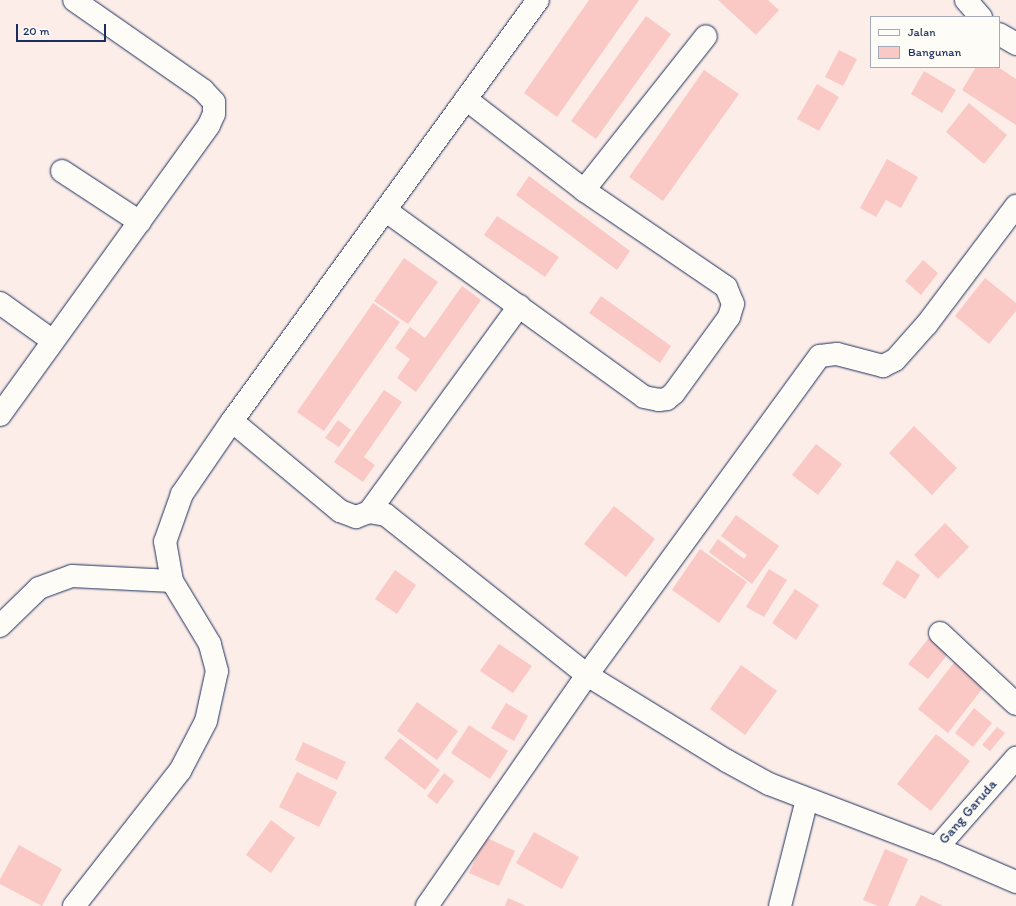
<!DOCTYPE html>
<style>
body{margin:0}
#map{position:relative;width:1016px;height:906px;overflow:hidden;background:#fcede8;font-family:Itim,sans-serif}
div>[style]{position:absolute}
.building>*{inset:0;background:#fac9c5}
.roads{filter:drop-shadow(0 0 1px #1b2f5e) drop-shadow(0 0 1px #1b2f5e)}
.street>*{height:22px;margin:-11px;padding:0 11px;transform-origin:11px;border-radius:11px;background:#fdfcf7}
span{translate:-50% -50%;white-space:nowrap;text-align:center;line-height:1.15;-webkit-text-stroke:3px #fdfcf7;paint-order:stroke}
.street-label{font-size:14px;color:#1b2f5e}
.legend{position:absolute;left:870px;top:16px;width:130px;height:52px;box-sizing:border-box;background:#fdfcf7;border:1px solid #a3aaba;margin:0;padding:5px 7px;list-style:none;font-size:12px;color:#1b2f5e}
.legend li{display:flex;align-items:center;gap:8px;height:20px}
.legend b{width:20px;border:1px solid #a3aaba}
.scale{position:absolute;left:16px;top:24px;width:90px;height:18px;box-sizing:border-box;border:2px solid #1b2f5e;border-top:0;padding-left:5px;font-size:12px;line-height:14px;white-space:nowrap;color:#1b2f5e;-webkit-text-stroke:3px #fdfcf7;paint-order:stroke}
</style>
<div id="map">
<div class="building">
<i style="clip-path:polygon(589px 0,639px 0,557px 117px,524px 93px)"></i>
<i style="clip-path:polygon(718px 0,768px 0,779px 10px,756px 35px)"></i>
<i style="clip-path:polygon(646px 16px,671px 34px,596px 139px,571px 121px)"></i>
<i style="clip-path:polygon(839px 50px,857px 59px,843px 86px,825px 77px)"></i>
<i style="clip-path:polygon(976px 67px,998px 67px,1016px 79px,1016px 125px,962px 90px)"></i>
<i style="clip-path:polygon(704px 70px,739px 94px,663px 201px,629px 177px)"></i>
<i style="clip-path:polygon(924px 71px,956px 90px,942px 113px,911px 94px)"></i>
<i style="clip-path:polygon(817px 84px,839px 97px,819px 131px,797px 119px)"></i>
<i style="clip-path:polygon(969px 103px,1007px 135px,984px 164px,946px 132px)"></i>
<i style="clip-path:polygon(887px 159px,918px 177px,901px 208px,886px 200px,876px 217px,860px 208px)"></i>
<i style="clip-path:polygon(529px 176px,630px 251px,617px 270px,516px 195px)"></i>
<i style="clip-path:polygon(497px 216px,559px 257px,545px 277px,484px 235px)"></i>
<i style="clip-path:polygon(404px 258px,438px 282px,408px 324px,374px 301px)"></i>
<i style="clip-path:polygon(923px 260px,938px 273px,921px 295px,905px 281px)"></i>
<i style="clip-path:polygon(985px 278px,1016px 303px,1016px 311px,989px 344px,955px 316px)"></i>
<i style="clip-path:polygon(462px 286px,481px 300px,416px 392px,397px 378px,410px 359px,395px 348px,410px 327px,425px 338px)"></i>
<i style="clip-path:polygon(601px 296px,671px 346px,660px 363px,589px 313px)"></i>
<i style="clip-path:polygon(373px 303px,400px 322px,324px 431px,297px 412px)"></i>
<i style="clip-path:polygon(384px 390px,402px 402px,364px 457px,375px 465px,363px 482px,334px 462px)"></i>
<i style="clip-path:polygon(338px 420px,351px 430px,339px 447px,325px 438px)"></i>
<i style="clip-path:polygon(914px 426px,957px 468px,932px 495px,889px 453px)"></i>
<i style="clip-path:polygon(816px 444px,842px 464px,818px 495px,792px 475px)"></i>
<i style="clip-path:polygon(614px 506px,655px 539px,626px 577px,584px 544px)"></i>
<i style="clip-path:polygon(736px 515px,779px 546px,752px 584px,709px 552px,718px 539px,744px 559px,747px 555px,721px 536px)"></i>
<i style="clip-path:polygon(945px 523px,969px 547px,938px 579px,914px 555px)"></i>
<i style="clip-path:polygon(700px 549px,747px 582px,719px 623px,672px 590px)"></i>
<i style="clip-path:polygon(897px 560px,920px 575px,905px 599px,882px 584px)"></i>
<i style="clip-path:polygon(769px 569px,787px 580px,764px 617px,746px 607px)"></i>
<i style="clip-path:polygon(395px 570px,416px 585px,397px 614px,375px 599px)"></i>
<i style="clip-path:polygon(795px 589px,819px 605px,796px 640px,772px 623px)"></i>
<i style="clip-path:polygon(932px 634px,952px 649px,928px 679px,908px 664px)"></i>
<i style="clip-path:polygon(499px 644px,532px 666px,513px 693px,480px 671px)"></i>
<i style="clip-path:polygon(956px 660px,986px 684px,948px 733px,918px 709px)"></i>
<i style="clip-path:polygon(741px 665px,777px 691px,745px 735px,710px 709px)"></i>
<i style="clip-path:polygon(417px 702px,458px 731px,437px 760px,397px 731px)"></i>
<i style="clip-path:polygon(506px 703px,528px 716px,514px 741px,491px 728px)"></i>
<i style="clip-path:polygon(974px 708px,992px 723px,973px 747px,955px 733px)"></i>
<i style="clip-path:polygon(469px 725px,508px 751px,490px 779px,451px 753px)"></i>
<i style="clip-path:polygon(997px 727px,1005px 733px,990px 751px,982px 745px)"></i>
<i style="clip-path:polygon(936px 734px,970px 761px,931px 811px,897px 784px)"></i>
<i style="clip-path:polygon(400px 738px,440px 770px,425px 790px,384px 758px)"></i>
<i style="clip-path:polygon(303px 742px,346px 762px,337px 780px,295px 760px)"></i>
<i style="clip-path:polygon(297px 772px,337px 792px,319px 827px,279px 807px)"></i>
<i style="clip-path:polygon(444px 773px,454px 781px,437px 804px,427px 796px)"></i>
<i style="clip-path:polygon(271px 820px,295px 838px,271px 873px,246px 855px)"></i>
<i style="clip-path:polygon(534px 832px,579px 857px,562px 889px,516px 863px)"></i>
<i style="clip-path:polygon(485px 837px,515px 851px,499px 886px,469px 873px)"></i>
<i style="clip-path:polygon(19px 845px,62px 869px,42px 906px,0 884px,0 879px)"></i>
<i style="clip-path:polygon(885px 849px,908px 859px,888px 906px,878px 906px,863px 900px)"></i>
<i style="clip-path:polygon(921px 895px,943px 906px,915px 906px)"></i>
<i style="clip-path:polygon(508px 898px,526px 906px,505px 906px)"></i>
</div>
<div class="roads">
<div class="street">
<i style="left:966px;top:0;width:23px;rotate:49deg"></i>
<i style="left:999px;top:34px;width:20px;rotate:30deg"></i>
<i style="left:62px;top:171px;width:93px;rotate:33.2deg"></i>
<i style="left:584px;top:190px;width:196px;rotate:-51.6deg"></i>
<i style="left:385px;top:210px;width:319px;rotate:35.8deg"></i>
<i style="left:644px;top:397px;width:15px;rotate:11deg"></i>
<i style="left:659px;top:400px;width:8px;rotate:-7deg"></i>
<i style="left:667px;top:399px;width:9px;rotate:-41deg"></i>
<i style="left:674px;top:393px;width:94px;rotate:-54.1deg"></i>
<i style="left:729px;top:317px;width:14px;rotate:-73deg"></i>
<i style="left:733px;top:304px;width:18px;rotate:-112deg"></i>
<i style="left:726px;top:287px;width:172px;rotate:-145.7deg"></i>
<i style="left:584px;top:190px;width:149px;rotate:-142.4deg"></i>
<i style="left:0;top:303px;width:65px;rotate:35.6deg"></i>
<i style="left:0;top:415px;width:357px;rotate:-54.2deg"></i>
<i style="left:209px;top:125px;width:12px;rotate:-66deg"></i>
<i style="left:214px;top:114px;width:12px;rotate:-90deg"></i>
<i style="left:214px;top:102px;width:16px;rotate:-133deg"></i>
<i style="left:203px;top:90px;width:157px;rotate:-145.1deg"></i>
<i style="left:232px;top:421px;width:141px;rotate:39.8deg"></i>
<i style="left:340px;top:511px;width:17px;rotate:21deg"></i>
<i style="left:356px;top:517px;width:14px;rotate:-21deg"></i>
<i style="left:369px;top:512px;width:17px;rotate:10deg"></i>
<i style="left:386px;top:515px;width:257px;rotate:38.5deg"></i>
<i style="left:587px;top:675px;width:164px;rotate:31.6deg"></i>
<i style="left:727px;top:761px;width:48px;rotate:28.7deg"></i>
<i style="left:769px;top:784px;width:180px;rotate:20.9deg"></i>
<i style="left:937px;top:848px;width:86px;rotate:23.3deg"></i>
<i style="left:369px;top:512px;width:255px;rotate:-53.9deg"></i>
<i style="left:0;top:626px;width:54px;rotate:-44.3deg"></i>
<i style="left:39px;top:588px;width:35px;rotate:-20deg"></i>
<i style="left:72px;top:576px;width:100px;rotate:2.9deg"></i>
<i style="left:940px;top:633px;width:104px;rotate:43.1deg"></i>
<i style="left:937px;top:848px;width:120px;rotate:-48.7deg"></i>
<i style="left:74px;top:906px;width:172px;rotate:-51.9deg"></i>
<i style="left:180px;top:771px;width:56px;rotate:-62.5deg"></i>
<i style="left:206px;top:721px;width:51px;rotate:-77.6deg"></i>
<i style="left:217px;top:671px;width:28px;rotate:-105deg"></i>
<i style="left:210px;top:644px;width:74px;rotate:-121.1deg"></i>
<i style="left:172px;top:581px;width:40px;rotate:-100deg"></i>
<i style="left:165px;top:542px;width:51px;rotate:-70.5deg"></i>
<i style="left:182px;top:494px;width:88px;rotate:-55.6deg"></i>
<i style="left:232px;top:421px;width:520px;rotate:-53.99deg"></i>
<i style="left:427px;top:906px;width:281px;rotate:-55.3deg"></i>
<i style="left:587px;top:675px;width:395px;rotate:-53.9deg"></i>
<i style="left:820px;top:356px;width:17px;rotate:-7deg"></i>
<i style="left:837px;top:354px;width:48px;rotate:14.6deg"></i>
<i style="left:883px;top:366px;width:13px;rotate:-27deg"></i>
<i style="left:895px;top:360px;width:48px;rotate:-48.4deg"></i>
<i style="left:927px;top:324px;width:148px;rotate:-53deg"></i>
<i style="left:780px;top:906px;width:110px;rotate:-75.8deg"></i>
</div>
</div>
<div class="street-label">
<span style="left:968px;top:812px;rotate:-49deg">Gang Garuda</span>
</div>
<ul class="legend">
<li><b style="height:5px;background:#fdfcf7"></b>Jalan</li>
<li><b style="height:11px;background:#fac9c5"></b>Bangunan</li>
</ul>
<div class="scale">20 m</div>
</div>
